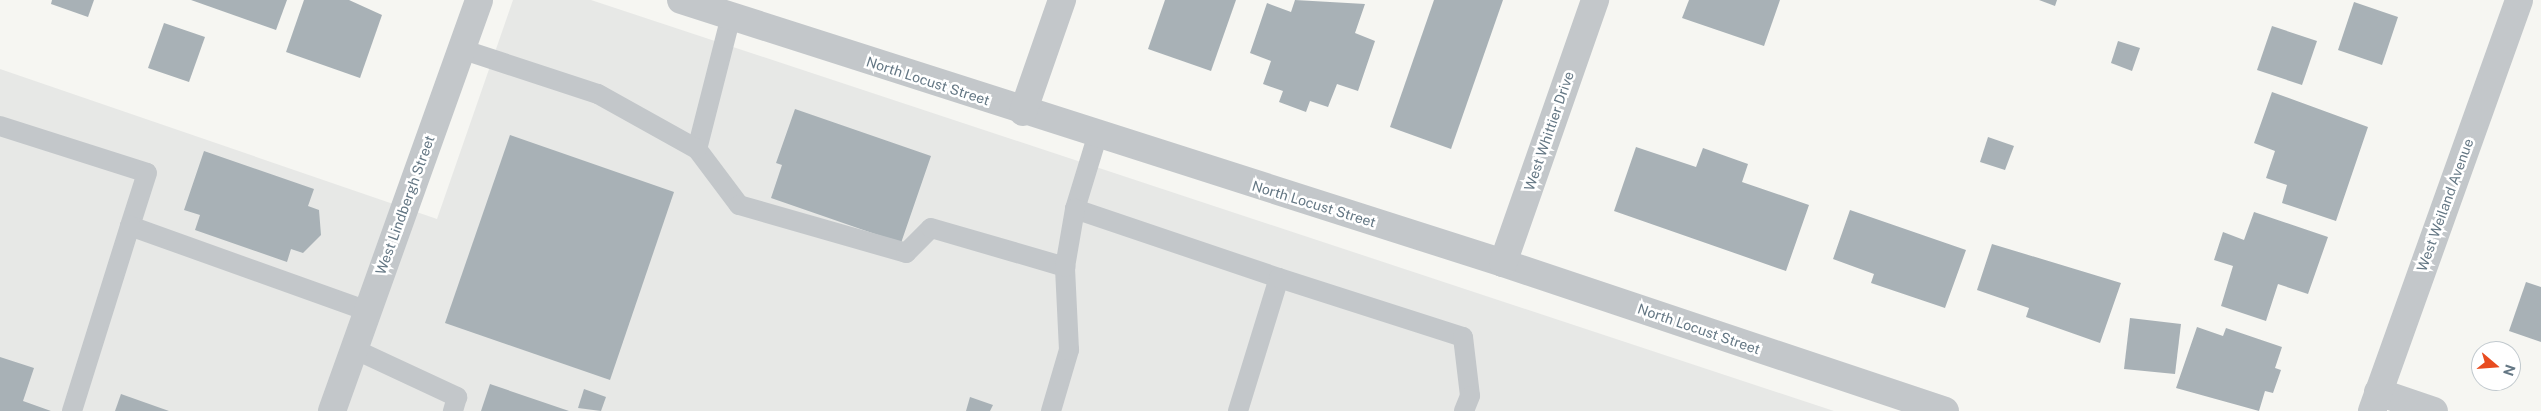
<!DOCTYPE html>
<style>
body{margin:0}
#map{position:relative;width:2541px;height:411px;overflow:hidden;background:#f6f6f2;font-family:"Public Sans",sans-serif}
div>[style]{position:absolute}
.built>*{inset:0;background:#e7e8e6}
.building>*{inset:0;background:#a8b1b6}
.lane>*{height:20px;margin:-10px;padding:0 10px;transform-origin:10px;border-radius:10px;background:#c3c7ca}
.street>*{height:28px;margin:-14px;padding:0 14px;transform-origin:14px;border-radius:14px;background:#c3c7ca}
span{translate:-50% -50%;white-space:nowrap;text-align:center;line-height:1.15;-webkit-text-stroke:5px #fff;paint-order:stroke}
.street-label{font-size:14px;color:#647784}
.north{position:absolute;left:2471px;top:341px;width:50px;height:50px;box-sizing:border-box;background:#fff;border:1px solid #c1c9ce;border-radius:50%;rotate:108deg;font-size:14px;font-weight:700;line-height:20px;text-align:center;color:#647784}
.north::after{content:'';display:block;margin:auto;width:18px;height:22px;background:#e84c20;clip-path:polygon(50% 0,100% 100%,50% 72%,0 100%)}
</style>
<div id="map">
<div class="built">
<i style="clip-path:polygon(513px 0,591px 0,1834px 411px,0 411px,0 69px,437px 219px)"></i>
</div>
<div class="building">
<i style="clip-path:polygon(52px 0,94px 0,88px 17px,51px 4px)"></i>
<i style="clip-path:polygon(191px 0,287px 0,276px 30px)"></i>
<i style="clip-path:polygon(304px 0,349px 0,382px 15px,360px 78px,286px 52px)"></i>
<i style="clip-path:polygon(1165px 0,1236px 0,1211px 71px,1148px 49px)"></i>
<i style="clip-path:polygon(1295px 0,1365px 4px,1355px 33px,1375px 41px,1358px 91px,1337px 84px,1328px 107px,1310px 101px,1306px 112px,1279px 102px,1283px 91px,1263px 84px,1271px 61px,1250px 53px,1267px 3px,1291px 12px)"></i>
<i style="clip-path:polygon(1434px 0,1503px 0,1451px 149px,1390px 127px)"></i>
<i style="clip-path:polygon(1689px 0,1780px 0,1764px 46px,1682px 18px)"></i>
<i style="clip-path:polygon(2039px 0,2057px 0,2055px 6px)"></i>
<i style="clip-path:polygon(2354px 2px,2398px 17px,2382px 65px,2338px 50px)"></i>
<i style="clip-path:polygon(164px 23px,205px 37px,189px 82px,148px 68px)"></i>
<i style="clip-path:polygon(2272px 26px,2317px 41px,2302px 85px,2257px 70px)"></i>
<i style="clip-path:polygon(2118px 41px,2140px 48px,2132px 71px,2111px 63px)"></i>
<i style="clip-path:polygon(2272px 92px,2368px 127px,2336px 221px,2282px 203px,2287px 185px,2266px 178px,2275px 151px,2254px 143px)"></i>
<i style="clip-path:polygon(795px 109px,931px 156px,901px 243px,771px 198px,782px 165px,776px 163px)"></i>
<i style="clip-path:polygon(510px 135px,674px 192px,610px 380px,445px 323px)"></i>
<i style="clip-path:polygon(1988px 137px,2014px 146px,2005px 170px,1980px 162px)"></i>
<i style="clip-path:polygon(1636px 147px,1696px 167px,1703px 148px,1748px 164px,1742px 182px,1809px 205px,1786px 271px,1614px 211px)"></i>
<i style="clip-path:polygon(204px 151px,314px 189px,308px 206px,319px 210px,321px 235px,303px 253px,291px 249px,287px 262px,195px 230px,200px 215px,184px 210px)"></i>
<i style="clip-path:polygon(1850px 210px,1966px 250px,1945px 308px,1871px 283px,1874px 274px,1833px 259px)"></i>
<i style="clip-path:polygon(2254px 212px,2328px 237px,2308px 294px,2278px 284px,2266px 321px,2221px 306px,2233px 266px,2214px 260px,2223px 232px,2244px 240px)"></i>
<i style="clip-path:polygon(1992px 244px,2121px 283px,2100px 343px,2026px 317px,2029px 308px,1977px 290px)"></i>
<i style="clip-path:polygon(2526px 282px,2541px 287px,2541px 342px,2509px 331px)"></i>
<i style="clip-path:polygon(2130px 318px,2181px 324px,2175px 374px,2124px 369px)"></i>
<i style="clip-path:polygon(2197px 327px,2223px 336px,2226px 328px,2282px 347px,2275px 368px,2281px 370px,2273px 393px,2265px 391px,2259px 411px,2176px 388px)"></i>
<i style="clip-path:polygon(0 357px,34px 368px,23px 401px,51px 411px,0 411px)"></i>
<i style="clip-path:polygon(490px 384px,569px 411px,481px 411px)"></i>
<i style="clip-path:polygon(584px 389px,606px 397px,601px 411px,578px 408px)"></i>
<i style="clip-path:polygon(121px 394px,169px 411px,115px 411px)"></i>
<i style="clip-path:polygon(970px 397px,993px 405px,990px 411px,966px 411px)"></i>
</div>
<div class="lane">
<i style="left:731px;top:16px;width:137px;rotate:104.3deg"></i>
<i style="left:697px;top:149px;width:70px;rotate:53.1deg"></i>
<i style="left:739px;top:205px;width:174px;rotate:16deg"></i>
<i style="left:906px;top:253px;width:35px;rotate:-45deg"></i>
<i style="left:931px;top:228px;width:140px;rotate:16.2deg"></i>
<i style="left:461px;top:49px;width:144px;rotate:18.2deg"></i>
<i style="left:598px;top:94px;width:113px;rotate:29.1deg"></i>
<i style="left:0;top:126px;width:154px;rotate:17.7deg"></i>
<i style="left:147px;top:173px;width:56px;rotate:107.8deg"></i>
<i style="left:130px;top:226px;width:253px;rotate:19.7deg"></i>
<i style="left:1097px;top:137px;width:75px;rotate:107deg"></i>
<i style="left:1075px;top:209px;width:215px;rotate:18.7deg"></i>
<i style="left:354px;top:349px;width:114px;rotate:25deg"></i>
<i style="left:457px;top:397px;width:15px;rotate:106deg"></i>
<i style="left:72px;top:411px;width:194px;rotate:-72.6deg"></i>
<i style="left:1051px;top:411px;width:64px;rotate:-73.6deg"></i>
<i style="left:1069px;top:350px;width:83px;rotate:-92.8deg"></i>
<i style="left:1065px;top:267px;width:59px;rotate:-80.2deg"></i>
<i style="left:1238px;top:411px;width:139px;rotate:-72.9deg"></i>
<i style="left:1279px;top:278px;width:193px;rotate:17.8deg"></i>
<i style="left:1463px;top:337px;width:59px;rotate:83.2deg"></i>
<i style="left:1470px;top:396px;width:16px;rotate:112deg"></i>
</div>
<div class="street">
<i style="left:681px;top:0;width:863px;rotate:17.74deg"></i>
<i style="left:1503px;top:263px;width:466px;rotate:18.5deg"></i>
<i style="left:1023px;top:112px;width:119px;rotate:-70.8deg"></i>
<i style="left:1503px;top:263px;width:279px;rotate:-70.7deg"></i>
<i style="left:2378px;top:392px;width:59px;rotate:18.7deg"></i>
<i style="left:332px;top:411px;width:436px;rotate:-70.3deg"></i>
<i style="left:2372px;top:411px;width:436px;rotate:-70.3deg"></i>
</div>
<div class="street-label">
<span style="left:928px;top:81px;rotate:18deg">North Locust Street</span>
<span style="left:1549px;top:131px;rotate:-71deg">West Whittier Drive</span>
<span style="left:1314px;top:204px;rotate:17deg">North Locust Street</span>
<span style="left:405px;top:205px;rotate:-70deg">West Lindbergh Street</span>
<span style="left:2445px;top:205px;rotate:-70deg">West Weiland Avenue</span>
<span style="left:1699px;top:329px;rotate:19deg">North Locust Street</span>
</div>
<div class="north">N</div>
</div>
